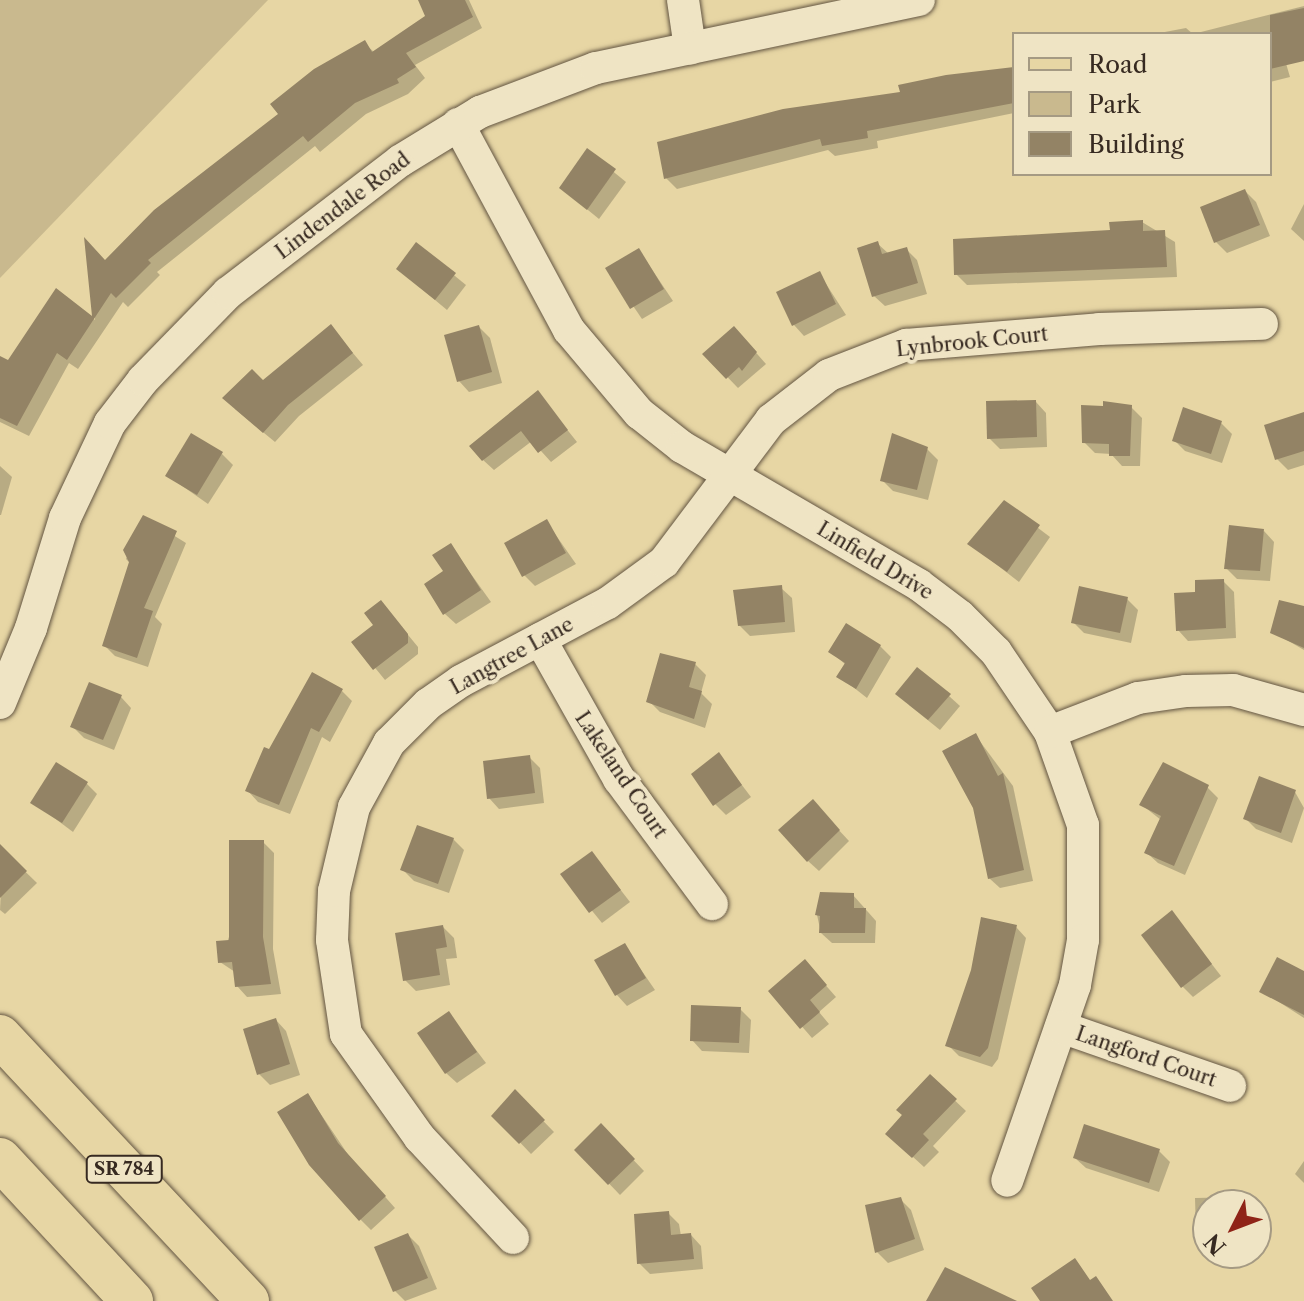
<!DOCTYPE html>
<style>
body{margin:0}
#map{position:relative;width:1304px;height:1301px;overflow:hidden;background:#e7d6a4;font-family:"Libre Caslon Text",serif}
div>[style]{position:absolute}
.green>*{inset:0;background:#c9b98e}
.shadow>*{inset:0;background:#0003}
.building>*{inset:0;background:#938365}
.roads{filter:drop-shadow(0 0 2px #635542) drop-shadow(0 0 2px #635542)}
.minor>*{height:32px;margin:-16px;padding:0 16px;transform-origin:16px;border-radius:16px;background:#efe4c4}
.major>*{height:42px;margin:-21px;padding:0 21px;transform-origin:21px;border-radius:21px;background:#e7d6a4}
span{translate:-50% -50%;white-space:nowrap;text-align:center;line-height:1.15;-webkit-text-stroke:8px #efe4c4;paint-order:stroke}
.shield-label span{padding:2px 6px;background:#efe4c4;border:2px solid;border-radius:6px;-webkit-text-stroke-width:0}
.shield-label{font-size:18px;color:#372a21;font-weight:700}
.street-label{font-size:20px;color:#372a21}
.legend{position:absolute;left:1012px;top:32px;width:260px;height:144px;box-sizing:border-box;background:#efe4c4;border:2px solid #a59a83;margin:0;padding:10px 14px;list-style:none;font-size:24px;color:#372a21}
.legend li{display:flex;align-items:center;gap:16px;height:40px}
.legend b{width:40px;border:2px solid #a59a83}
.north{position:absolute;left:1192px;top:1189px;width:80px;height:80px;box-sizing:border-box;background:#efe4c4;border:2px solid #a59a83;border-radius:50%;rotate:228deg;font-size:22px;font-weight:700;line-height:32px;text-align:center;color:#372a21}
.north::after{content:'';display:block;margin:auto;width:28px;height:36px;background:#8f2418;clip-path:polygon(50% 0,100% 100%,50% 72%,0 100%)}
</style>
<div id="map">
<div class="green">
<i style="clip-path:polygon(0 0,268px 0,0 278px)"></i>
</div>
<div class="shadow">
<i style="clip-path:polygon(430px 0,469px 0,482px 28px,415px 65px,425px 78px,408px 94px,366px 114px,320px 152px,315px 146px,157px 272px,160px 275px,128px 307px,123px 302px,78px 369px,69px 363px,29px 436px,0 422px,0 390px,56px 290px,95px 320px,86px 243px,105px 262px,364px 43px,375px 53px,428px 17px)"></i>
<i style="clip-path:polygon(1304px 6px,1304px 54px,1285px 60px,1290px 77px,1270px 82px,1270px 34px,1193px 34px)"></i>
<i style="clip-path:polygon(1186px 28px,1193px 34px,1154px 34px)"></i>
<i style="clip-path:polygon(1014px 68px,1014px 113px,877px 141px,878px 148px,835px 156px,828px 150px,677px 189px,666px 178px,902px 93px)"></i>
<i style="clip-path:polygon(588px 151px,626px 182px,599px 219px,561px 188px)"></i>
<i style="clip-path:polygon(1245px 191px,1256px 202px,1270px 236px,1227px 253px,1216px 242px,1202px 208px)"></i>
<i style="clip-path:polygon(1304px 204px,1304px 241px,1291px 229px)"></i>
<i style="clip-path:polygon(1142px 222px,1175px 242px,1177px 277px,967px 285px,956px 274px)"></i>
<i style="clip-path:polygon(878px 244px,889px 254px,906px 249px,917px 260px,927px 294px,885px 306px,874px 296px)"></i>
<i style="clip-path:polygon(417px 245px,466px 285px,447px 310px,398px 269px)"></i>
<i style="clip-path:polygon(639px 250px,673px 301px,642px 319px,608px 269px)"></i>
<i style="clip-path:polygon(819px 273px,846px 315px,804px 336px,794px 325px)"></i>
<i style="clip-path:polygon(331px 327px,363px 365px,299px 416px,275px 442px,235px 409px)"></i>
<i style="clip-path:polygon(479px 327px,490px 338px,502px 383px,469px 392px,459px 381px)"></i>
<i style="clip-path:polygon(744px 339px,766px 364px,738px 388px,705px 354px)"></i>
<i style="clip-path:polygon(538px 393px,577px 442px,551px 462px,532px 441px,494px 470px,483px 460px)"></i>
<i style="clip-path:polygon(1036px 402px,1046px 413px,1047px 447px,1000px 449px,989px 438px)"></i>
<i style="clip-path:polygon(1131px 407px,1142px 418px,1140px 466px,1122px 466px,1111px 454px,1095px 453px,1084px 442px)"></i>
<i style="clip-path:polygon(1304px 414px,1304px 465px,1288px 470px,1277px 459px)"></i>
<i style="clip-path:polygon(1221px 423px,1232px 434px,1222px 463px,1185px 451px,1174px 440px)"></i>
<i style="clip-path:polygon(927px 449px,938px 460px,928px 500px,893px 491px,882px 480px)"></i>
<i style="clip-path:polygon(222px 454px,233px 465px,208px 504px,168px 476px)"></i>
<i style="clip-path:polygon(0 466px,12px 477px,1px 515px,0 515px)"></i>
<i style="clip-path:polygon(1004px 502px,1050px 537px,1019px 582px,970px 544px)"></i>
<i style="clip-path:polygon(144px 517px,186px 543px,155px 617px,162px 624px,148px 667px,115px 656px,104px 645px,131px 564px,126px 559px)"></i>
<i style="clip-path:polygon(546px 521px,576px 564px,535px 586px,524px 575px)"></i>
<i style="clip-path:polygon(1264px 531px,1274px 542px,1270px 581px,1237px 579px,1226px 568px)"></i>
<i style="clip-path:polygon(451px 546px,491px 602px,456px 624px,445px 614px)"></i>
<i style="clip-path:polygon(1223px 581px,1234px 592px,1236px 638px,1188px 641px,1178px 630px)"></i>
<i style="clip-path:polygon(781px 588px,792px 598px,795px 632px,750px 636px,739px 625px)"></i>
<i style="clip-path:polygon(1127px 599px,1138px 610px,1131px 643px,1084px 633px,1074px 623px)"></i>
<i style="clip-path:polygon(381px 602px,418px 647px,418px 654px,385px 680px,354px 642px,375px 625px)"></i>
<i style="clip-path:polygon(1304px 608px,1304px 650px,1273px 632px)"></i>
<i style="clip-path:polygon(880px 646px,891px 657px,867px 698px,839px 676px,846px 665px,831px 652px)"></i>
<i style="clip-path:polygon(695px 664px,706px 675px,701px 693px,712px 704px,705px 728px,660px 712px,649px 701px)"></i>
<i style="clip-path:polygon(342px 691px,352px 701px,330px 742px,322px 737px,290px 814px,258px 802px,248px 791px,270px 751px)"></i>
<i style="clip-path:polygon(949px 696px,960px 706px,940px 730px,909px 705px)"></i>
<i style="clip-path:polygon(121px 697px,131px 708px,114px 750px,84px 738px,73px 727px)"></i>
<i style="clip-path:polygon(976px 736px,1013px 786px,1033px 881px,1000px 888px,989px 878px)"></i>
<i style="clip-path:polygon(719px 755px,751px 797px,726px 815px,715px 804px)"></i>
<i style="clip-path:polygon(529px 757px,540px 768px,544px 803px,499px 809px,489px 798px)"></i>
<i style="clip-path:polygon(86px 783px,97px 794px,73px 832px,33px 802px)"></i>
<i style="clip-path:polygon(1207px 787px,1218px 798px,1185px 875px,1158px 863px,1147px 853px,1161px 820px,1142px 805px)"></i>
<i style="clip-path:polygon(1295px 792px,1304px 808px,1292px 843px,1256px 829px,1245px 818px)"></i>
<i style="clip-path:polygon(823px 813px,849px 841px,819px 871px,808px 861px)"></i>
<i style="clip-path:polygon(453px 839px,464px 850px,449px 893px,414px 881px,403px 870px)"></i>
<i style="clip-path:polygon(263px 842px,274px 853px,273px 949px,281px 994px,247px 997px,237px 986px,235px 972px,220px 962px)"></i>
<i style="clip-path:polygon(3px 850px,37px 883px,5px 914px,0 910px)"></i>
<i style="clip-path:polygon(592px 853px,630px 902px,602px 923px,563px 875px)"></i>
<i style="clip-path:polygon(853px 895px,876px 921px,875px 943px,832px 943px,821px 933px,817px 915px)"></i>
<i style="clip-path:polygon(1172px 913px,1221px 976px,1193px 997px,1182px 986px)"></i>
<i style="clip-path:polygon(443px 927px,454px 938px,457px 958px,446px 959px,450px 985px,416px 991px,405px 980px)"></i>
<i style="clip-path:polygon(1016px 927px,1026px 938px,998px 1059px,992px 1067px,959px 1056px,948px 1045px)"></i>
<i style="clip-path:polygon(624px 945px,655px 990px,627px 1006px,617px 995px)"></i>
<i style="clip-path:polygon(815px 973px,836px 997px,819px 1012px,829px 1024px,812px 1038px,771px 991px)"></i>
<i style="clip-path:polygon(1304px 974px,1304px 1018px,1265px 993px)"></i>
<i style="clip-path:polygon(740px 1009px,751px 1020px,749px 1053px,702px 1051px,692px 1040px)"></i>
<i style="clip-path:polygon(448px 1013px,486px 1063px,457px 1083px,446px 1073px)"></i>
<i style="clip-path:polygon(276px 1020px,286px 1031px,300px 1075px,270px 1085px,259px 1074px)"></i>
<i style="clip-path:polygon(930px 1077px,966px 1111px,933px 1146px,939px 1152px,924px 1167px,888px 1134px)"></i>
<i style="clip-path:polygon(515px 1092px,554px 1132px,531px 1154px,494px 1115px)"></i>
<i style="clip-path:polygon(308px 1095px,349px 1156px,395px 1208px,371px 1230px,360px 1219px)"></i>
<i style="clip-path:polygon(601px 1126px,644px 1171px,620px 1195px,577px 1150px)"></i>
<i style="clip-path:polygon(1159px 1151px,1170px 1162px,1159px 1192px,1086px 1168px,1075px 1158px)"></i>
<i style="clip-path:polygon(1304px 1161px,1304px 1183px,1295px 1174px)"></i>
<i style="clip-path:polygon(1243px 1197px,1250px 1205px,1208px 1205px,1207px 1245px,1196px 1234px,1195px 1198px)"></i>
<i style="clip-path:polygon(900px 1199px,911px 1210px,924px 1250px,888px 1263px,877px 1252px)"></i>
<i style="clip-path:polygon(668px 1213px,679px 1224px,681px 1236px,691px 1235px,701px 1246px,703px 1269px,650px 1274px,639px 1263px)"></i>
<i style="clip-path:polygon(408px 1235px,419px 1246px,437px 1289px,405px 1301px,395px 1291px)"></i>
</div>
<div class="building">
<i style="clip-path:polygon(418px 0,465px 0,473px 17px,406px 53px,416px 67px,397px 79px,399px 83px,355px 103px,308px 142px,303px 136px,148px 260px,151px 263px,116px 298px,111px 293px,67px 360px,57px 353px,17px 426px,0 418px,0 356px,8px 360px,56px 288px,92px 316px,84px 237px,105px 260px,154px 210px,278px 114px,270px 104px,314px 69px,365px 40px,372px 52px,425px 16px)"></i>
<i style="clip-path:polygon(1304px 8px,1304px 61px,1270px 69px,1270px 15px)"></i>
<i style="clip-path:polygon(1014px 67px,1014px 103px,867px 131px,868px 138px,822px 146px,820px 139px,664px 179px,657px 142px,783px 109px,900px 92px,898px 85px,946px 75px)"></i>
<i style="clip-path:polygon(587px 148px,616px 169px,587px 210px,559px 188px)"></i>
<i style="clip-path:polygon(1245px 189px,1260px 225px,1214px 243px,1200px 207px)"></i>
<i style="clip-path:polygon(1143px 220px,1143px 231px,1165px 230px,1167px 267px,954px 275px,953px 239px,1110px 230px,1109px 222px)"></i>
<i style="clip-path:polygon(878px 241px,882px 254px,907px 247px,918px 283px,872px 297px,857px 248px)"></i>
<i style="clip-path:polygon(416px 242px,456px 273px,435px 300px,396px 269px)"></i>
<i style="clip-path:polygon(639px 248px,664px 289px,630px 309px,605px 268px)"></i>
<i style="clip-path:polygon(820px 271px,836px 304px,792px 326px,776px 292px)"></i>
<i style="clip-path:polygon(331px 324px,353px 353px,288px 405px,263px 433px,222px 398px,252px 369px,263px 380px)"></i>
<i style="clip-path:polygon(479px 325px,492px 372px,457px 382px,444px 335px)"></i>
<i style="clip-path:polygon(734px 326px,757px 352px,742px 371px,739px 367px,726px 379px,702px 354px)"></i>
<i style="clip-path:polygon(538px 390px,568px 430px,538px 453px,521px 431px,482px 461px,469px 446px)"></i>
<i style="clip-path:polygon(1036px 400px,1037px 437px,987px 439px,986px 401px)"></i>
<i style="clip-path:polygon(1103px 401px,1132px 405px,1130px 456px,1109px 456px,1109px 444px,1082px 443px,1081px 405px,1103px 406px)"></i>
<i style="clip-path:polygon(1183px 407px,1222px 421px,1211px 454px,1172px 441px)"></i>
<i style="clip-path:polygon(1304px 412px,1304px 451px,1275px 460px,1264px 425px)"></i>
<i style="clip-path:polygon(191px 433px,223px 452px,197px 495px,165px 476px)"></i>
<i style="clip-path:polygon(892px 433px,928px 447px,917px 490px,880px 481px)"></i>
<i style="clip-path:polygon(1004px 500px,1040px 525px,1007px 572px,967px 544px)"></i>
<i style="clip-path:polygon(143px 515px,177px 531px,144px 608px,153px 611px,137px 658px,102px 646px,129px 562px,123px 550px)"></i>
<i style="clip-path:polygon(547px 519px,566px 553px,522px 577px,504px 543px)"></i>
<i style="clip-path:polygon(1229px 525px,1264px 529px,1260px 571px,1224px 569px)"></i>
<i style="clip-path:polygon(451px 543px,481px 590px,443px 615px,424px 584px,443px 571px,432px 555px)"></i>
<i style="clip-path:polygon(1224px 579px,1226px 628px,1176px 631px,1174px 593px,1195px 592px,1195px 580px)"></i>
<i style="clip-path:polygon(782px 585px,785px 622px,738px 626px,733px 590px)"></i>
<i style="clip-path:polygon(1079px 586px,1128px 597px,1120px 633px,1071px 623px)"></i>
<i style="clip-path:polygon(381px 600px,408px 634px,408px 643px,373px 670px,351px 642px,373px 625px,364px 613px)"></i>
<i style="clip-path:polygon(1279px 600px,1304px 606px,1304px 648px,1270px 633px)"></i>
<i style="clip-path:polygon(846px 623px,881px 645px,856px 689px,836px 677px,845px 663px,828px 652px)"></i>
<i style="clip-path:polygon(660px 653px,696px 662px,689px 687px,702px 691px,694px 719px,646px 702px)"></i>
<i style="clip-path:polygon(917px 667px,951px 694px,928px 720px,895px 694px)"></i>
<i style="clip-path:polygon(312px 672px,343px 689px,319px 732px,311px 728px,279px 805px,245px 791px,264px 747px,269px 749px)"></i>
<i style="clip-path:polygon(89px 682px,122px 695px,103px 740px,70px 727px)"></i>
<i style="clip-path:polygon(976px 733px,998px 776px,1003px 773px,1024px 870px,988px 879px,973px 808px,942px 751px)"></i>
<i style="clip-path:polygon(719px 752px,742px 785px,713px 806px,691px 774px)"></i>
<i style="clip-path:polygon(530px 755px,535px 793px,487px 799px,483px 761px)"></i>
<i style="clip-path:polygon(56px 762px,88px 782px,62px 823px,30px 803px)"></i>
<i style="clip-path:polygon(1163px 762px,1209px 785px,1174px 866px,1144px 853px,1161px 816px,1139px 805px)"></i>
<i style="clip-path:polygon(1259px 776px,1296px 790px,1281px 833px,1243px 819px)"></i>
<i style="clip-path:polygon(813px 799px,840px 830px,807px 862px,778px 830px)"></i>
<i style="clip-path:polygon(417px 825px,454px 838px,438px 884px,400px 870px)"></i>
<i style="clip-path:polygon(229px 840px,264px 840px,263px 937px,271px 984px,235px 987px,232px 962px,218px 963px,216px 941px,229px 940px)"></i>
<i style="clip-path:polygon(0 844px,27px 871px,0 898px)"></i>
<i style="clip-path:polygon(592px 851px,621px 890px,589px 913px,560px 874px)"></i>
<i style="clip-path:polygon(820px 892px,854px 893px,854px 908px,866px 908px,865px 933px,819px 933px,820px 916px,815px 915px)"></i>
<i style="clip-path:polygon(1172px 910px,1212px 964px,1181px 988px,1141px 935px)"></i>
<i style="clip-path:polygon(981px 917px,1017px 925px,988px 1048px,980px 1057px,945px 1046px,971px 970px)"></i>
<i style="clip-path:polygon(443px 925px,447px 947px,436px 949px,440px 975px,403px 981px,395px 933px)"></i>
<i style="clip-path:polygon(625px 943px,646px 978px,615px 996px,594px 960px)"></i>
<i style="clip-path:polygon(1277px 957px,1304px 971px,1304px 1015px,1259px 992px)"></i>
<i style="clip-path:polygon(805px 959px,827px 985px,810px 1000px,820px 1012px,800px 1029px,768px 991px)"></i>
<i style="clip-path:polygon(691px 1005px,741px 1007px,739px 1043px,690px 1041px)"></i>
<i style="clip-path:polygon(449px 1011px,477px 1052px,445px 1074px,417px 1033px)"></i>
<i style="clip-path:polygon(276px 1018px,290px 1064px,257px 1075px,243px 1029px)"></i>
<i style="clip-path:polygon(930px 1074px,957px 1099px,923px 1134px,929px 1140px,912px 1158px,885px 1134px,902px 1115px,896px 1110px)"></i>
<i style="clip-path:polygon(515px 1089px,545px 1120px,519px 1144px,491px 1116px)"></i>
<i style="clip-path:polygon(308px 1093px,338px 1143px,386px 1196px,359px 1221px,309px 1165px,277px 1112px)"></i>
<i style="clip-path:polygon(601px 1123px,635px 1159px,608px 1185px,574px 1150px)"></i>
<i style="clip-path:polygon(1084px 1124px,1160px 1149px,1149px 1183px,1073px 1158px)"></i>
<i style="clip-path:polygon(901px 1197px,915px 1239px,875px 1253px,865px 1205px)"></i>
<i style="clip-path:polygon(669px 1211px,671px 1235px,691px 1233px,694px 1259px,637px 1264px,634px 1214px)"></i>
<i style="clip-path:polygon(408px 1233px,428px 1278px,393px 1292px,374px 1247px)"></i>
<i style="clip-path:polygon(1075px 1258px,1090px 1280px,1096px 1276px,1113px 1301px,1040px 1301px,1031px 1288px)"></i>
<i style="clip-path:polygon(945px 1267px,1017px 1301px,926px 1301px)"></i>
</div>
<div class="roads">
<div class="minor">
<i style="left:683px;top:0;width:49px;rotate:81.7deg"></i>
<i style="left:458px;top:124px;width:234px;rotate:61.7deg"></i>
<i style="left:569px;top:330px;width:109px;rotate:49.9deg"></i>
<i style="left:639px;top:413px;width:55px;rotate:38.3deg"></i>
<i style="left:682px;top:447px;width:274px;rotate:30.2deg"></i>
<i style="left:919px;top:585px;width:51px;rotate:37.1deg"></i>
<i style="left:960px;top:616px;width:51px;rotate:45deg"></i>
<i style="left:996px;top:652px;width:97px;rotate:56deg"></i>
<i style="left:1050px;top:732px;width:99px;rotate:70.5deg"></i>
<i style="left:1083px;top:825px;width:115px;rotate:90deg"></i>
<i style="left:1083px;top:940px;width:46px;rotate:100.1deg"></i>
<i style="left:1075px;top:985px;width:207px;rotate:109.1deg"></i>
<i style="left:540px;top:639px;width:161px;rotate:60.6deg"></i>
<i style="left:619px;top:779px;width:156px;rotate:53.4deg"></i>
<i style="left:0;top:703px;width:81px;rotate:-67.5deg"></i>
<i style="left:31px;top:628px;width:115px;rotate:-72.8deg"></i>
<i style="left:65px;top:518px;width:105px;rotate:-64.7deg"></i>
<i style="left:110px;top:423px;width:54px;rotate:-52.5deg"></i>
<i style="left:143px;top:380px;width:122px;rotate:-45.7deg"></i>
<i style="left:228px;top:293px;width:217px;rotate:-37.5deg"></i>
<i style="left:400px;top:161px;width:94px;rotate:-31.5deg"></i>
<i style="left:480px;top:112px;width:124px;rotate:-20.8deg"></i>
<i style="left:596px;top:68px;width:330px;rotate:-11.9deg"></i>
<i style="left:1050px;top:732px;width:94px;rotate:-21.1deg"></i>
<i style="left:1138px;top:698px;width:49px;rotate:-8.3deg"></i>
<i style="left:1186px;top:691px;width:47px;rotate:-1.2deg"></i>
<i style="left:1233px;top:690px;width:74px;rotate:15.7deg"></i>
<i style="left:1061px;top:1027px;width:179px;rotate:19.2deg"></i>
<i style="left:513px;top:1238px;width:137px;rotate:-132.9deg"></i>
<i style="left:420px;top:1138px;width:128px;rotate:-125.4deg"></i>
<i style="left:346px;top:1034px;width:95px;rotate:-98.5deg"></i>
<i style="left:332px;top:940px;width:49px;rotate:-87.7deg"></i>
<i style="left:334px;top:891px;width:86px;rotate:-76.6deg"></i>
<i style="left:354px;top:807px;width:73px;rotate:-61.3deg"></i>
<i style="left:389px;top:743px;width:55px;rotate:-45deg"></i>
<i style="left:428px;top:704px;width:40px;rotate:-34.9deg"></i>
<i style="left:461px;top:681px;width:166px;rotate:-28deg"></i>
<i style="left:608px;top:603px;width:69px;rotate:-36.2deg"></i>
<i style="left:664px;top:562px;width:178px;rotate:-53deg"></i>
<i style="left:771px;top:420px;width:73px;rotate:-37.8deg"></i>
<i style="left:829px;top:375px;width:83px;rotate:-21.3deg"></i>
<i style="left:906px;top:345px;width:194px;rotate:-4.7deg"></i>
<i style="left:1099px;top:329px;width:163px;rotate:-1.8deg"></i>
</div>
<div class="major">
<i style="left:0;top:1036px;width:363px;rotate:46.9deg"></i>
<i style="left:0;top:1159px;width:194px;rotate:47.1deg"></i>
</div>
</div>
<div class="shield-label">
<span style="left:124px;top:1169px">SR 784</span>
</div>
<div class="street-label">
<span style="left:343px;top:206px;rotate:-37deg">Lindendale Road</span>
<span style="left:972px;top:342px;rotate:-6deg">Lynbrook Court</span>
<span style="left:875px;top:561px;rotate:31deg">Linfield Drive</span>
<span style="left:512px;top:656px;rotate:-29deg">Langtree Lane</span>
<span style="left:621px;top:775px;rotate:56deg">Lakeland Court</span>
<span style="left:1146px;top:1057px;rotate:19deg">Langford Court</span>
</div>
<ul class="legend">
<li><b style="height:10px;background:#e7d6a4"></b>Road</li>
<li><b style="height:22px;background:#c9b98e"></b>Park</li>
<li><b style="height:22px;background:#938365"></b>Building</li>
</ul>
<div class="north">N</div>
</div>
